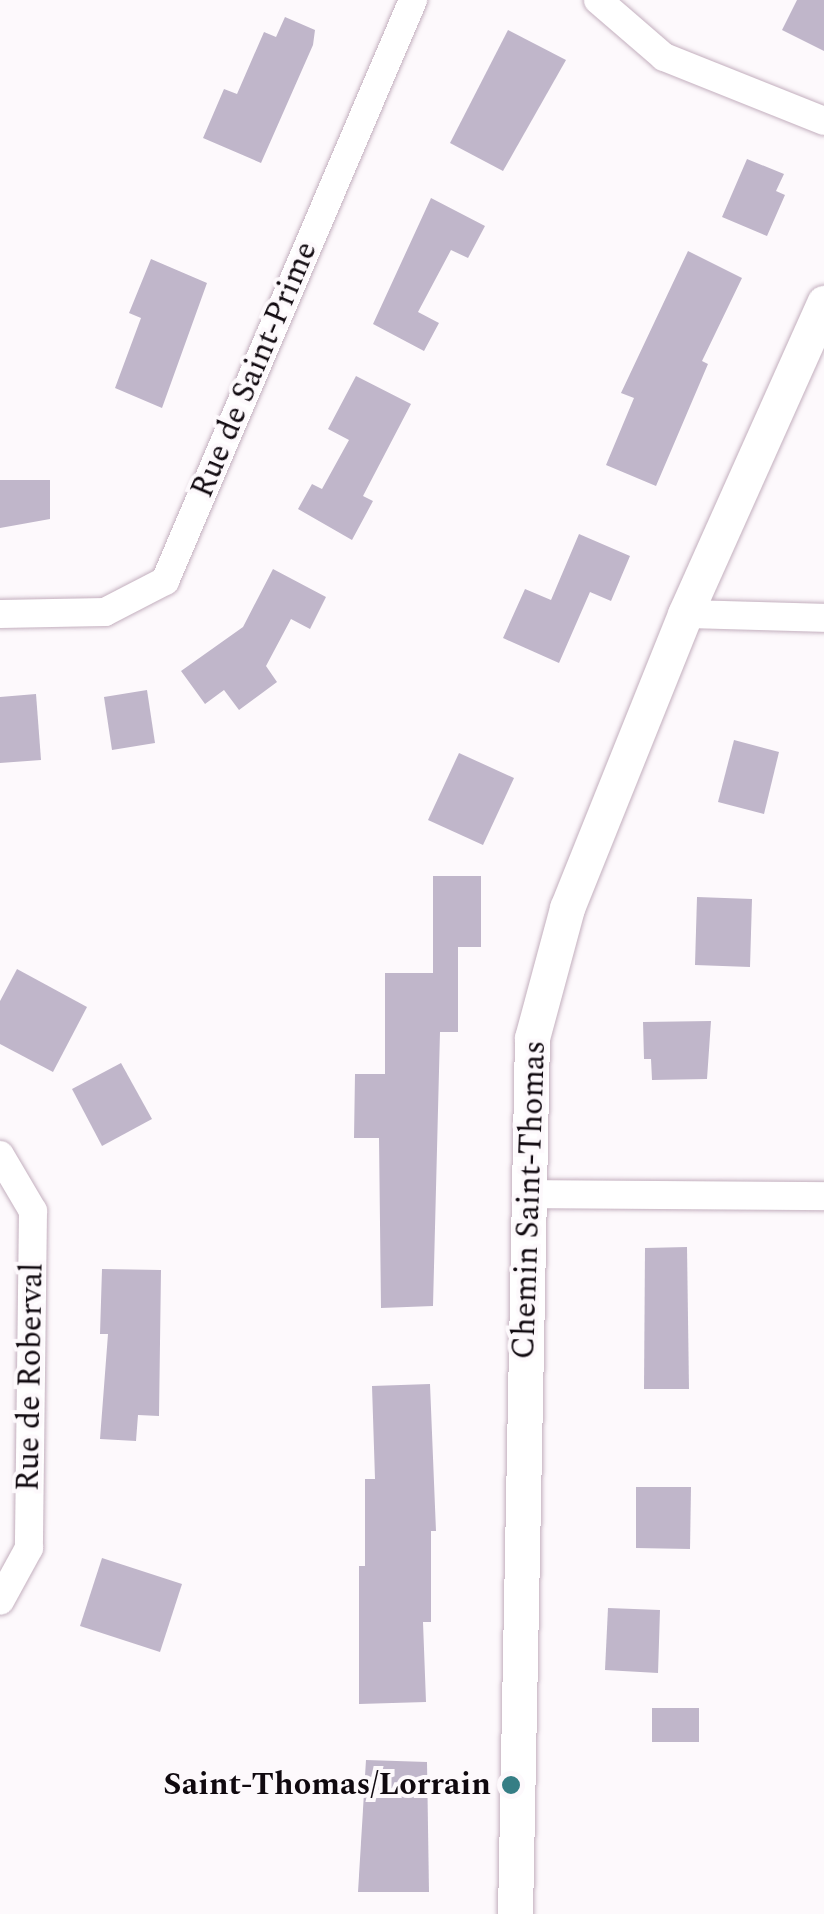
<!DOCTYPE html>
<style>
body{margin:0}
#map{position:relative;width:824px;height:1914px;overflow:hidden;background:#fdf9fc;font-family:Spectral,serif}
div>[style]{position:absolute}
.building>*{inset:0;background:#c0b6ca}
.roads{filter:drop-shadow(0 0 2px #c3afbe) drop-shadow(0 0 2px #c3afbe)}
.minor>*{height:28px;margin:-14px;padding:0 14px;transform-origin:14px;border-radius:14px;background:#fff}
.tertiary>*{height:35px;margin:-17.5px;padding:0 17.5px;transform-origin:17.5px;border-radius:17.5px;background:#fff}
.dots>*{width:28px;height:28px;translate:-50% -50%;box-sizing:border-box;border:5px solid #fdf9fc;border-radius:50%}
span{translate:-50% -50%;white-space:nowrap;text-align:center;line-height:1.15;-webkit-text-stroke:8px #fdf9fc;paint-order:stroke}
.street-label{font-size:32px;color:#10090f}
.poi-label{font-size:32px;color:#10090f;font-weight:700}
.right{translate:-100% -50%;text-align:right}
</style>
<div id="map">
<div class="building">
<i style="clip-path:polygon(797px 0,824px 0,824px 51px,782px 30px)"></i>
<i style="clip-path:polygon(285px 17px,315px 30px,313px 45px,261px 163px,203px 138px,224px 89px,237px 94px,264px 32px,276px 37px)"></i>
<i style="clip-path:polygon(508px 30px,566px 60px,503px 171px,450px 143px)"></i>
<i style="clip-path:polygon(747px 159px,784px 174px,776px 191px,785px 195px,767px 236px,722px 217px)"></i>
<i style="clip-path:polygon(431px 198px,485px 226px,468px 258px,451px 250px,418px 312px,439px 323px,424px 351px,373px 324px)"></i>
<i style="clip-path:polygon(688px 251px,742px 278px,702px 361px,708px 364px,656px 486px,606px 465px,634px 398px,621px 393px)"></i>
<i style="clip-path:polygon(151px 259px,207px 283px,162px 408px,115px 388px,141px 318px,129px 313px)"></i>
<i style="clip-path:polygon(356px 376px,411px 404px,363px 496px,373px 501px,352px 540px,298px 509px,312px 484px,322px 489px,349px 440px,328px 429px)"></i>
<i style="clip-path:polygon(0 480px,50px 480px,50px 519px,0 528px)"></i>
<i style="clip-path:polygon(579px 534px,630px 556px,611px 601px,590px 592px,559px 663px,503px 638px,525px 589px,551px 600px)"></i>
<i style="clip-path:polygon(273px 569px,326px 597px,310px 629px,291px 619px,266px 666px,277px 682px,239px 710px,224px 690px,205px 704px,181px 671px,243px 627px)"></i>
<i style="clip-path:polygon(147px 690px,155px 743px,112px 750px,104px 697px)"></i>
<i style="clip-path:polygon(36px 694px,41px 760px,0 763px,0 697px)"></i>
<i style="clip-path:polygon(734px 740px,779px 752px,764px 814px,718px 802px)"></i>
<i style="clip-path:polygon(459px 753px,514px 778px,483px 845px,428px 820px)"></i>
<i style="clip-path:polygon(433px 876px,481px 876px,481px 947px,458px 947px,458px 1032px,440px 1032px,433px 1306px,381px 1308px,379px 1138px,354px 1138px,355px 1074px,385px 1074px,385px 973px,433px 973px)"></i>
<i style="clip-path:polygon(697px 897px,752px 899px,750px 967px,695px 965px)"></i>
<i style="clip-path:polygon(17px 969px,87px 1007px,53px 1072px,0 1044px,0 1001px)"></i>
<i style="clip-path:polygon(711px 1021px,707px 1079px,652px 1080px,651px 1059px,644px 1059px,643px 1022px)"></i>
<i style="clip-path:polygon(121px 1063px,152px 1119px,102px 1146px,72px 1089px)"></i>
<i style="clip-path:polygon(687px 1247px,689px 1389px,644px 1389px,645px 1248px)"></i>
<i style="clip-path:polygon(102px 1269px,161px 1270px,159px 1416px,138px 1415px,136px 1441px,100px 1439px,108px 1334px,100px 1334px)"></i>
<i style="clip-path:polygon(430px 1384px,436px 1531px,431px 1531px,431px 1622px,423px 1622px,426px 1702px,359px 1704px,359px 1566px,365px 1566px,365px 1479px,375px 1479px,372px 1386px)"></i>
<i style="clip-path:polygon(636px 1487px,691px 1487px,690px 1549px,636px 1548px)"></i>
<i style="clip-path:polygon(102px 1558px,182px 1584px,160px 1652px,80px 1626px)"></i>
<i style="clip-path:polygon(608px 1608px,660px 1610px,658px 1673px,605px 1670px)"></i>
<i style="clip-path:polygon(652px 1708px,699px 1708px,699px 1742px,652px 1742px)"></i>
<i style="clip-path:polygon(366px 1760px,427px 1762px,429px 1892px,358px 1892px)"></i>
</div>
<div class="roads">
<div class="minor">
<i style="left:598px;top:0;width:87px;rotate:40.8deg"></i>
<i style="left:664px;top:57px;width:172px;rotate:21.8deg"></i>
<i style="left:0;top:614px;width:105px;rotate:-1.1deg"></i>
<i style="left:105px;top:612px;width:68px;rotate:-27.3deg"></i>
<i style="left:165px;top:581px;width:632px;rotate:-66.88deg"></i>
<i style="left:685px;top:614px;width:139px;rotate:1.6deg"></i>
<i style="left:0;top:1155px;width:65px;rotate:59.5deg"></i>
<i style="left:33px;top:1211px;width:337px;rotate:90.7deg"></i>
<i style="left:29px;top:1548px;width:60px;rotate:118.7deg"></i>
<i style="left:529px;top:1194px;width:295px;rotate:0.4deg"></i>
</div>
<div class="tertiary">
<i style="left:515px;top:1914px;width:876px;rotate:-88.89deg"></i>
<i style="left:532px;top:1038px;width:135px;rotate:-74.9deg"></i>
<i style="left:567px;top:908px;width:317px;rotate:-68.1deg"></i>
<i style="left:685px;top:614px;width:341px;rotate:-65.9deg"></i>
</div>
</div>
<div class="dots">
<i style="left:511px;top:1785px;background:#367e85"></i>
</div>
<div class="street-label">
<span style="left:255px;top:370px;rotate:-67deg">Rue de Saint-Prime</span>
<span style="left:530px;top:1200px;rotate:-88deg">Chemin Saint-Thomas</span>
<span style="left:31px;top:1377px;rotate:-89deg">Rue de Roberval</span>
</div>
<div class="poi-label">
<span class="right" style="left:491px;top:1785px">Saint-Thomas/Lorrain</span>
</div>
</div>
